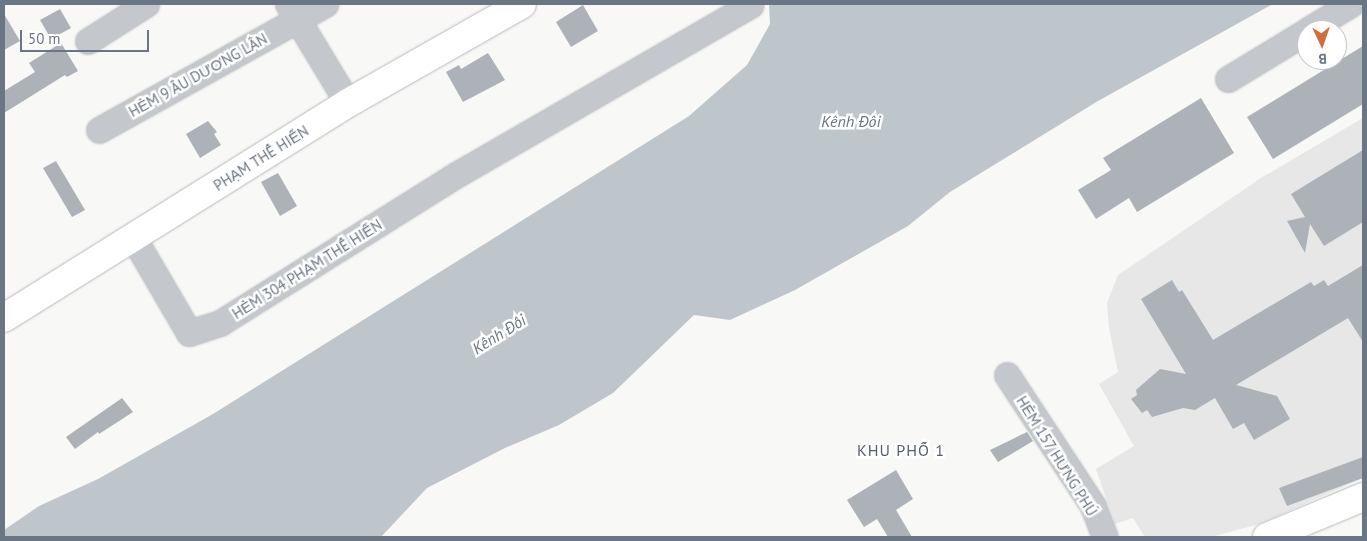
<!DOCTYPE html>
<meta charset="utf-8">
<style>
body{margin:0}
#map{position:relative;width:1367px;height:541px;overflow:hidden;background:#f8f8f6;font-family:"PT Sans",sans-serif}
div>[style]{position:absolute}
.built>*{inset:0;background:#e6e7e6}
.water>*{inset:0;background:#bfc6cb}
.building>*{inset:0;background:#acb2b8}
.roads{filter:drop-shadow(0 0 1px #b6b9bd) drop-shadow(0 0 1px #b6b9bd)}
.minor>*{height:25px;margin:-12.5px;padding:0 12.5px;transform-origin:12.5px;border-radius:12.5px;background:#c4c7cb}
.major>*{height:28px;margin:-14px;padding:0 14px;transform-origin:14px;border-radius:14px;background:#fff}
span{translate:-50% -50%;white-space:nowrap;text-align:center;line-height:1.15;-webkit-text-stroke:5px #fff;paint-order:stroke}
.street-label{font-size:15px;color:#6a7684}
.water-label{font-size:16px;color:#66767f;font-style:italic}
.neighbourhood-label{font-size:16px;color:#57606a;letter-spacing:1px}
.frame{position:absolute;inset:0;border:5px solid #6a7684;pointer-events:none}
.north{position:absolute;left:1297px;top:20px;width:50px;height:50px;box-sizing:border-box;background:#fff;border:1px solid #c3c8ce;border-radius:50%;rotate:177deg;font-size:14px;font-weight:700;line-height:20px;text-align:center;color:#6a7684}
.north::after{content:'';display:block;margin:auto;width:18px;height:22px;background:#d26c3c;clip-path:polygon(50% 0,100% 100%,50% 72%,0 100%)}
.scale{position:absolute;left:20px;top:30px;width:129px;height:22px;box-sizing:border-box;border:2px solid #6a7684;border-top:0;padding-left:6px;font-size:15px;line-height:18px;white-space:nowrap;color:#6a7684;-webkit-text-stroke:4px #fff;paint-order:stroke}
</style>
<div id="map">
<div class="built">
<i style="clip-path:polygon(1363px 118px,1363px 478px,1259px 524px,1211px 537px,1145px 537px,1133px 518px,1115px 524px,1096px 469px,1134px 446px,1099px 384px,1118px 372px,1109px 328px,1107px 303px,1118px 275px,1261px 178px)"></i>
</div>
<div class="water">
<i style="clip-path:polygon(769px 4px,1273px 4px,1098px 101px,950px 192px,908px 226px,795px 290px,730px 320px,694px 315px,613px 393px,559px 425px,505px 448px,427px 488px,381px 537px,4px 537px,4px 530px,39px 506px,98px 479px,213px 414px,689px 116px,747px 65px,770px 24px)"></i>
</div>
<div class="building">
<i style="clip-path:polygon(583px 5px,598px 31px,571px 47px,556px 22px)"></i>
<i style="clip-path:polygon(60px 9px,71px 28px,51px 39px,40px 20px)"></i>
<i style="clip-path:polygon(4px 14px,20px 41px,4px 50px)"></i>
<i style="clip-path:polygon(61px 43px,78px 71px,67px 77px,65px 75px,4px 113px,4px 91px,35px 72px,29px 63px)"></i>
<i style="clip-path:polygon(1363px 46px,1363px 104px,1273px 159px,1247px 117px)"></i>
<i style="clip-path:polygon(488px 53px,505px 80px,463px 102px,446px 72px,459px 65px,461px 69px)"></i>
<i style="clip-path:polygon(1201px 98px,1234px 153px,1137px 212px,1129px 198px,1096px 219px,1078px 190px,1111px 170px,1103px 158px)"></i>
<i style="clip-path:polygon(208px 121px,217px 132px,214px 134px,221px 145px,200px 158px,186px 134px)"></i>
<i style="clip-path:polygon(1363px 150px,1363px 222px,1324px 246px,1310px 224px,1305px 253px,1287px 221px,1305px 217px,1291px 194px)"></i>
<i style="clip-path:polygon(56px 161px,85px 210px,72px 217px,43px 168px)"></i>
<i style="clip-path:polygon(278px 173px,297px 206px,280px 216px,261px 182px)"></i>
<i style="clip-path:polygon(1363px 265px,1363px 342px,1348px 318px,1236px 385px,1277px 396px,1290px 419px,1254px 440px,1244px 423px,1233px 429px,1215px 398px,1195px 410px,1183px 408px,1152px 417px,1147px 410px,1142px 413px,1131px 399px,1137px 395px,1136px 390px,1160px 369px,1186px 374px,1141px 299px,1172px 280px,1179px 292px,1182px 290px,1213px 340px,1311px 282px,1314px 286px,1324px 280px,1328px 286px)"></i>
<i style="clip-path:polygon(122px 398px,133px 412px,99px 434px,98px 432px,75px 449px,66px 437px)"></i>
<i style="clip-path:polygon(1027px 432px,1033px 441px,998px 462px,990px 450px)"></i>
<i style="clip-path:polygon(1363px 457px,1363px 478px,1287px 506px,1279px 488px)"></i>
<i style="clip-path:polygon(896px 470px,913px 499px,896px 510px,912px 537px,888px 537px,877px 519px,864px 527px,847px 500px)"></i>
</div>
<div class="roads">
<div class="minor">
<i style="left:288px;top:4px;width:116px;rotate:58.8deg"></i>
<i style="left:1308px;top:30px;width:50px;rotate:-31.2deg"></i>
<i style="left:88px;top:41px;width:69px;rotate:-32.5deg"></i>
<i style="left:1228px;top:79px;width:92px;rotate:-31.3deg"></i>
<i style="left:99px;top:130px;width:259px;rotate:-29.1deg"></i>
<i style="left:133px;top:237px;width:111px;rotate:59.7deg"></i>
<i style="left:189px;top:333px;width:33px;rotate:-18deg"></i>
<i style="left:220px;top:323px;width:279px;rotate:-32.1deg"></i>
<i style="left:456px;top:175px;width:340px;rotate:-30deg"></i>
<i style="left:1007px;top:375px;width:157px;rotate:56.7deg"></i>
<i style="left:1093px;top:506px;width:33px;rotate:69deg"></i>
</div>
<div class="major">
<i style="left:4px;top:318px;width:406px;rotate:-32deg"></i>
<i style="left:348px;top:103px;width:200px;rotate:-29.6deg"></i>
<i style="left:1267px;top:537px;width:104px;rotate:-22.6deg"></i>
</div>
</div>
<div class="street-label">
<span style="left:198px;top:75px;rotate:-29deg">HẺM 9 ÂU DƯƠNG LÂN</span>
<span style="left:261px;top:158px;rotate:-32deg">PHẠM THẾ HIỂN</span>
<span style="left:307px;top:269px;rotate:-32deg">HẺM 304 PHẠM THẾ HIỂN</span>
<span style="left:1057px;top:456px;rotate:58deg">HẺM 157 HƯNG PHÚ</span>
</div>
<div class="water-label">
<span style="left:851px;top:121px">Kênh Đôi</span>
<span style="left:499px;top:334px;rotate:-32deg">Kênh Đôi</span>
</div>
<div class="neighbourhood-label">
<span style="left:901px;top:450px">KHU PHỐ 1</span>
</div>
<div class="frame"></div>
<div class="north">B</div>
<div class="scale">50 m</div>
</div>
